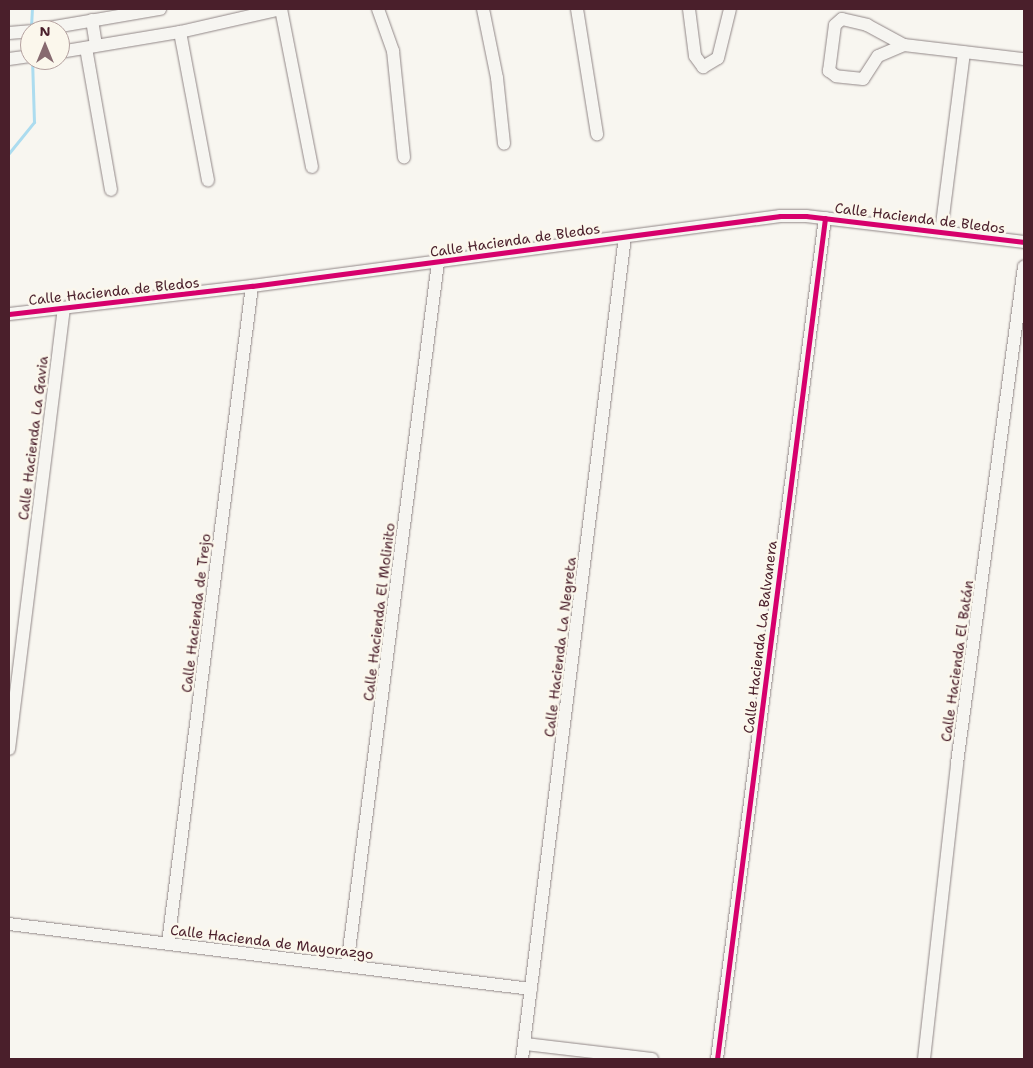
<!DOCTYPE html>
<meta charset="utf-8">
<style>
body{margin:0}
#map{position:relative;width:1033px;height:1068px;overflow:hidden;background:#f8f6f0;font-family:"Shantell Sans",sans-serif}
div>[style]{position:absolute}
.stream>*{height:3px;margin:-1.5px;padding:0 1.5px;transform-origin:1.5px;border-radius:1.5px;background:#acdcef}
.roads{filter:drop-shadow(0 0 1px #918787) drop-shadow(0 0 1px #918787)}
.street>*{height:12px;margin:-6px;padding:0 6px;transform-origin:6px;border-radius:6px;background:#f6f5f1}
.cycleway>*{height:5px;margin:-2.5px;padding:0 2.5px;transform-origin:2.5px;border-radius:2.5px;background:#d6006c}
span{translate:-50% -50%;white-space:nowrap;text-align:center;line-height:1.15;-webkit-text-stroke:5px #fbf7ec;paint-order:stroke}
.street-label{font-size:14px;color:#4a1f2b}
.frame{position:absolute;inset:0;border:10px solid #4a1f2b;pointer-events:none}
.north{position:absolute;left:20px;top:20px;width:50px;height:50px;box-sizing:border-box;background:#fbf7ec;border:1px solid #b4a19f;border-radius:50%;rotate:0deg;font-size:14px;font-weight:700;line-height:20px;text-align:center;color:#4a1f2b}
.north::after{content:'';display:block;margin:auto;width:18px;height:22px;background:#876a70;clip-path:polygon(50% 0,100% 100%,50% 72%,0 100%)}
</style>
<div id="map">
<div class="stream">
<i style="left:31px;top:27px;width:18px;rotate:-87deg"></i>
<i style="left:9px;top:153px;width:40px;rotate:-51deg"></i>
<i style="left:34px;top:122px;width:62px;rotate:-91.8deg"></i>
</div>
<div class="roads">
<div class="street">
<i style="left:281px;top:9px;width:161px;rotate:78.9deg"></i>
<i style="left:378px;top:9px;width:45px;rotate:70.3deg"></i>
<i style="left:393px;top:51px;width:107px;rotate:84.1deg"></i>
<i style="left:483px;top:9px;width:70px;rotate:78.5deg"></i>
<i style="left:497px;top:78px;width:66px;rotate:83.9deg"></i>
<i style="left:577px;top:9px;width:127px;rotate:80.9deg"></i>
<i style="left:689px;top:9px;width:47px;rotate:82.7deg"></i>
<i style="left:695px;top:56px;width:14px;rotate:54deg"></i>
<i style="left:703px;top:67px;width:17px;rotate:-31deg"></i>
<i style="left:718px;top:58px;width:50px;rotate:-76.2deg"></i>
<i style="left:92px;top:20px;width:25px;rotate:81deg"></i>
<i style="left:37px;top:30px;width:125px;rotate:-9.7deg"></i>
<i style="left:180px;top:32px;width:151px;rotate:79.3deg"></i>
<i style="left:9px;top:33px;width:21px;rotate:-5deg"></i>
<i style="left:904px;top:45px;width:28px;rotate:157deg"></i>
<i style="left:878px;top:56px;width:27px;rotate:123deg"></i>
<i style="left:863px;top:79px;width:27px;rotate:-174deg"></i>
<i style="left:836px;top:76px;width:9px;rotate:-144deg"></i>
<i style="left:829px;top:71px;width:46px;rotate:-82.6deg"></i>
<i style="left:835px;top:25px;width:9px;rotate:-41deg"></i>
<i style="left:842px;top:19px;width:26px;rotate:13deg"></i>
<i style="left:867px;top:25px;width:42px;rotate:28.4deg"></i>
<i style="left:904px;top:45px;width:121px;rotate:6.7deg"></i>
<i style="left:86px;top:48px;width:144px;rotate:80deg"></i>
<i style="left:60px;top:52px;width:122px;rotate:-9.5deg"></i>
<i style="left:180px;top:32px;width:104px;rotate:-12.8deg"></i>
<i style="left:9px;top:59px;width:21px;rotate:-8deg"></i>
<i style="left:941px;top:232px;width:181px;rotate:-82.7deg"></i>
<i style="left:9px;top:314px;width:245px;rotate:-6.6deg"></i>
<i style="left:252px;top:286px;width:533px;rotate:-7.55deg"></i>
<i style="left:780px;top:216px;width:26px"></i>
<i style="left:806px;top:216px;width:220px;rotate:6.8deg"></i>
<i style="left:9px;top:749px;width:443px;rotate:-82.9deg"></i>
<i style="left:9px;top:924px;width:526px;rotate:7.1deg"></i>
<i style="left:168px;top:943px;width:662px;rotate:-82.71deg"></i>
<i style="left:347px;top:966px;width:710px;rotate:-82.63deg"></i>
<i style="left:525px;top:1044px;width:128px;rotate:6.7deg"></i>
<i style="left:522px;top:1059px;width:828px;rotate:-82.86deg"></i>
<i style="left:717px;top:1059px;width:848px;rotate:-82.68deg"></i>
<i style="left:924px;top:1059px;width:298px;rotate:-83.6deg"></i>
<i style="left:957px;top:763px;width:501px;rotate:-82.31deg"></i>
</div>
</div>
<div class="cycleway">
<i style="left:9px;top:314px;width:245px;rotate:-6.6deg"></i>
<i style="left:252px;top:286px;width:533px;rotate:-7.55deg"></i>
<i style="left:780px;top:216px;width:26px"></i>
<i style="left:806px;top:216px;width:220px;rotate:6.8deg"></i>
<i style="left:717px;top:1059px;width:848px;rotate:-82.68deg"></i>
</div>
<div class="street-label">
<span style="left:920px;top:218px;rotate:7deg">Calle Hacienda de Bledos</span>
<span style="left:515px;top:240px;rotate:-8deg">Calle Hacienda de Bledos</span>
<span style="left:114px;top:291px;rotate:-6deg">Calle Hacienda de Bledos</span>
<span style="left:33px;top:438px;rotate:-83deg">Calle Hacienda La Gavia</span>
<span style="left:379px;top:612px;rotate:-83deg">Calle Hacienda El Molinito</span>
<span style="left:196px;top:613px;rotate:-83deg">Calle Hacienda de Trejo</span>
<span style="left:760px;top:637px;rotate:-83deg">Calle Hacienda La Balvanera</span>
<span style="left:560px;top:647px;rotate:-83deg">Calle Hacienda La Negreta</span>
<span style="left:957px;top:661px;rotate:-82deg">Calle Hacienda El Batán</span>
<span style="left:272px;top:942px;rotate:7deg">Calle Hacienda de Mayorazgo</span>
</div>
<div class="frame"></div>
<div class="north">N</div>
</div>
